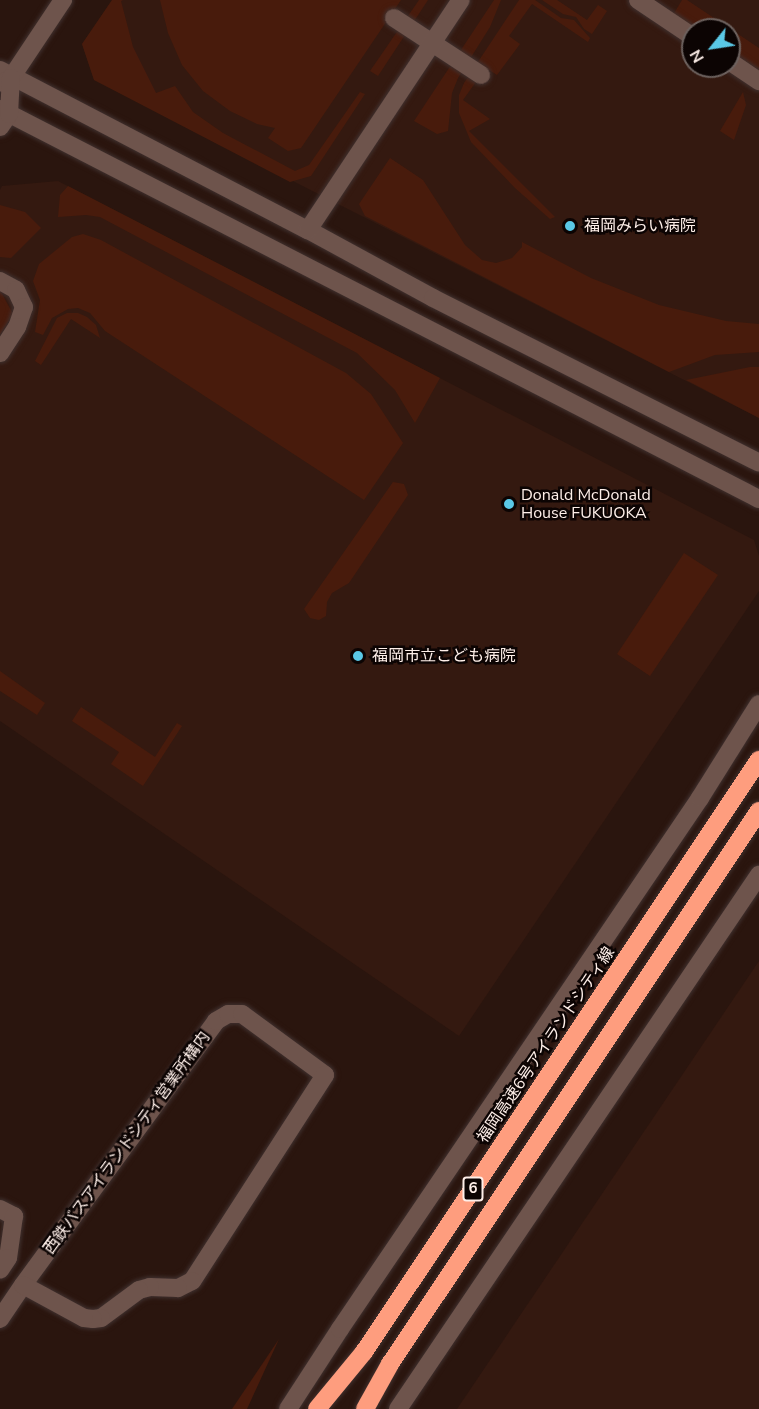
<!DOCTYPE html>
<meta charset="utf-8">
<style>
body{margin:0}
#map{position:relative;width:759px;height:1409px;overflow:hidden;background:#2a150e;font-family:"Nunito Sans","Noto Sans JP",sans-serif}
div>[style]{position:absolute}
.built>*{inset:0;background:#341910}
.green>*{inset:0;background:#481b0c}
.roads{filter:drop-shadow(0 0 2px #40312f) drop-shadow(0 0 2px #40312f)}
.minor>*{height:18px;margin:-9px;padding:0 9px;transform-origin:9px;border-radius:9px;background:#6e544c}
.highway>*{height:18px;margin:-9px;padding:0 9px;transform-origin:9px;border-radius:9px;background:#fe9d7e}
.dots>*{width:16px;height:16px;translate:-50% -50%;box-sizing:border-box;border:3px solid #0c0403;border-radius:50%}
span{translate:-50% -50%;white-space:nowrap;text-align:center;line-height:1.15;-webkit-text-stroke:5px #0c0403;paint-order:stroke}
.shield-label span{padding:2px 4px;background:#0c0403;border:2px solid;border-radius:4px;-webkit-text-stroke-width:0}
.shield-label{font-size:15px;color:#feefe9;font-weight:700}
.poi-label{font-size:16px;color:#feefe9}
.left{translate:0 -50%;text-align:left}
.street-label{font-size:16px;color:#feefe9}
.north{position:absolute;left:681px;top:18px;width:60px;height:60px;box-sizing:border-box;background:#0c0403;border:2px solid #6d625f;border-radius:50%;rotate:240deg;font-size:16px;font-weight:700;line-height:24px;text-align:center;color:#feefe9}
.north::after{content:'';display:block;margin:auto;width:21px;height:27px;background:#5ac8e6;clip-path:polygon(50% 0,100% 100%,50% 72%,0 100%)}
</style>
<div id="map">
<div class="built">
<i style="clip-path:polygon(evenodd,112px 0,759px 0,759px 418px,94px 80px,82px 44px,112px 0,693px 30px,729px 30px,729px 66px,693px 66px,693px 30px)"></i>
<i style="clip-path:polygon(58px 181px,754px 540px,759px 556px,759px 591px,459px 1036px,0 721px,0 190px,2px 186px)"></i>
<i style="clip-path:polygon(759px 961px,759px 1409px,457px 1409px)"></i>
</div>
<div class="green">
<i style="clip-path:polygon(112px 0,123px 0,121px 1px,133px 47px,156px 93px,175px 86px,193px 112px,223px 133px,295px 171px,309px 165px,360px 92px,365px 94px,311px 176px,290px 182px,94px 80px,82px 44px)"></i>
<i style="clip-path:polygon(160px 0,401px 0,301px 148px,288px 151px,268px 138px,275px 128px,257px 124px,230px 111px,203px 91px,182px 65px,168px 33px)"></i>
<i style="clip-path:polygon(419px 0,428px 0,378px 76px,370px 71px)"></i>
<i style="clip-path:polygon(494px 0,501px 0,490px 27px,458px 78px,452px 93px,448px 131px,437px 134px,414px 121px)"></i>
<i style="clip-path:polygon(519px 0,535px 0,561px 18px,574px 20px,590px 38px,588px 42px,532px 4px,509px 36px,520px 44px,497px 75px,486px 68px,463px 100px,490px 119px,469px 131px,555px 217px,550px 219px,515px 188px,471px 142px,459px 113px,459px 95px,464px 83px)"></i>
<i style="clip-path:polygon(542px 0,557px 0,587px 20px,598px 5px,607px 11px,592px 34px,584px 29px,576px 17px,563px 14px)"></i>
<i style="clip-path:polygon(682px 0,687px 0,759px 48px,759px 71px,729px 52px,729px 30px,696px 30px,673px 15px)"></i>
<i style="clip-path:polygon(743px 92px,746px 105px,734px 140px,720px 131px)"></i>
<i style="clip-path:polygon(390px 158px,423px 180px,465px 245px,482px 260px,496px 263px,512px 258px,522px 247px,522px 242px,591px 278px,659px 305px,726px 321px,759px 324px,759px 352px,715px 355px,669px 372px,365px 216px,359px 204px)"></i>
<i style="clip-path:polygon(68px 186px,440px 378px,415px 423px,395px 390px,357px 353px,100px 217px,86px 215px,58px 217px,60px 195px)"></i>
<i style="clip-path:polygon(0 205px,25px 212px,41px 228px,11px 258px,0 257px)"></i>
<i style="clip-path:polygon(83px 234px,101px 240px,346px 373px,371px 394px,403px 443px,364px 500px,105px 331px,90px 313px,78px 308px,68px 309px,52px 318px,43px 335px,35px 332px,40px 300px,33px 281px,39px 264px,72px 237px)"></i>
<i style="clip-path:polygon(0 290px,13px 314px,0 335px)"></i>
<i style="clip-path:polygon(67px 313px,78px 313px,87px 317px,96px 325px,100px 338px,71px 319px,41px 365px,35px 361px,57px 318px)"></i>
<i style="clip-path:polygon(750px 367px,759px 367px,759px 418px,686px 380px)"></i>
<i style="clip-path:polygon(393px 482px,404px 484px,408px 495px,349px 583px,332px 593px,327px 602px,326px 616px,319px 620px,310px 618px,304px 609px)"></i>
<i style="clip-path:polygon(684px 553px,718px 575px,650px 676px,617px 654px)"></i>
<i style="clip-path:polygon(0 671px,45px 703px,37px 715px,0 691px)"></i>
<i style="clip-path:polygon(81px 707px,155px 757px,177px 723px,182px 726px,143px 786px,111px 764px,119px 752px,72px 721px)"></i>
<i style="clip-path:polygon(279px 1339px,247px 1409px,232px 1409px)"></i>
</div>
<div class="roads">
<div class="minor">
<i style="left:638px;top:0;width:66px;rotate:33.9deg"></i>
<i style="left:394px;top:18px;width:104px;rotate:33.2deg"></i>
<i style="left:729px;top:61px;width:36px;rotate:34deg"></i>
<i style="left:0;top:70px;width:347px;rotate:27.5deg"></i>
<i style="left:308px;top:230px;width:142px;rotate:28.5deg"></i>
<i style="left:433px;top:298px;width:365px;rotate:26.8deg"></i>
<i style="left:3px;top:83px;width:9px;rotate:-32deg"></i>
<i style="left:11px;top:78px;width:94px;rotate:-56.3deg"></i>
<i style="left:0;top:109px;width:853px;rotate:27.2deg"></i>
<i style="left:0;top:127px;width:16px;rotate:-55deg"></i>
<i style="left:9px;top:114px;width:36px;rotate:-87deg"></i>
<i style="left:308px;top:230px;width:276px;rotate:-56.4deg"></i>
<i style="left:0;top:281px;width:18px;rotate:29deg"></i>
<i style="left:16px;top:290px;width:19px;rotate:65deg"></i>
<i style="left:24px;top:307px;width:21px;rotate:109deg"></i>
<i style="left:17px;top:327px;width:31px;rotate:123deg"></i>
<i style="left:0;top:1209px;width:16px;rotate:27deg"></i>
<i style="left:14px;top:1216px;width:42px;rotate:98.1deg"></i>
<i style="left:8px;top:1258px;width:14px;rotate:124deg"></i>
<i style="left:0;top:1319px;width:41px;rotate:-55.9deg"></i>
<i style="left:23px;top:1285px;width:327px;rotate:-53.8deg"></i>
<i style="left:216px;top:1021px;width:14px;rotate:-30deg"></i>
<i style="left:228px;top:1014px;width:14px"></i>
<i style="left:242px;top:1014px;width:103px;rotate:36.3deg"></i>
<i style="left:325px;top:1075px;width:245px;rotate:122.8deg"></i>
<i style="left:192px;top:1281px;width:16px;rotate:153deg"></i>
<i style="left:178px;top:1288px;width:28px;rotate:-178deg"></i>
<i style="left:150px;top:1287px;width:11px;rotate:165deg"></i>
<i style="left:139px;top:1290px;width:47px;rotate:143.6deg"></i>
<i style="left:101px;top:1318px;width:8px;rotate:173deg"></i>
<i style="left:93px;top:1319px;width:9px;rotate:-174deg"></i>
<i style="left:84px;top:1318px;width:69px;rotate:-151.6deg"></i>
<i style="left:288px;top:1409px;width:95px;rotate:-57deg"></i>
<i style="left:340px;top:1329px;width:642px;rotate:-55.86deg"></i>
<i style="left:700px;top:798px;width:111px;rotate:-57.9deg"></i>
<i style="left:398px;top:1409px;width:645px;rotate:-55.94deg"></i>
</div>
<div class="highway">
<i style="left:317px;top:1409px;width:74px;rotate:-50.5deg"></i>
<i style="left:364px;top:1352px;width:712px;rotate:-56.29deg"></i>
<i style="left:365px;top:1409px;width:51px;rotate:-60.9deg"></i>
<i style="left:390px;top:1364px;width:665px;rotate:-56.29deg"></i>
</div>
</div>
<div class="dots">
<i style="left:570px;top:226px;background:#5ac8e6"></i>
<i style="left:509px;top:504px;background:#5ac8e6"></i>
<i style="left:358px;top:656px;background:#5ac8e6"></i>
</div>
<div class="shield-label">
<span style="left:473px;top:1189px">6</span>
</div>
<div class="poi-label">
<span class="left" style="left:584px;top:226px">福岡みらい病院</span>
<span class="left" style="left:521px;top:504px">Donald McDonald<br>House FUKUOKA</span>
<span class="left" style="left:372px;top:656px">福岡市立こども病院</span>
</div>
<div class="street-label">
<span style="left:546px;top:1045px;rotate:-56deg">福岡高速6号アイランドシティ線</span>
<span style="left:127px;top:1143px;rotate:-54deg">西鉄バスアイランドシティ営業所構内</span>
</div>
<div class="north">N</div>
</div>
